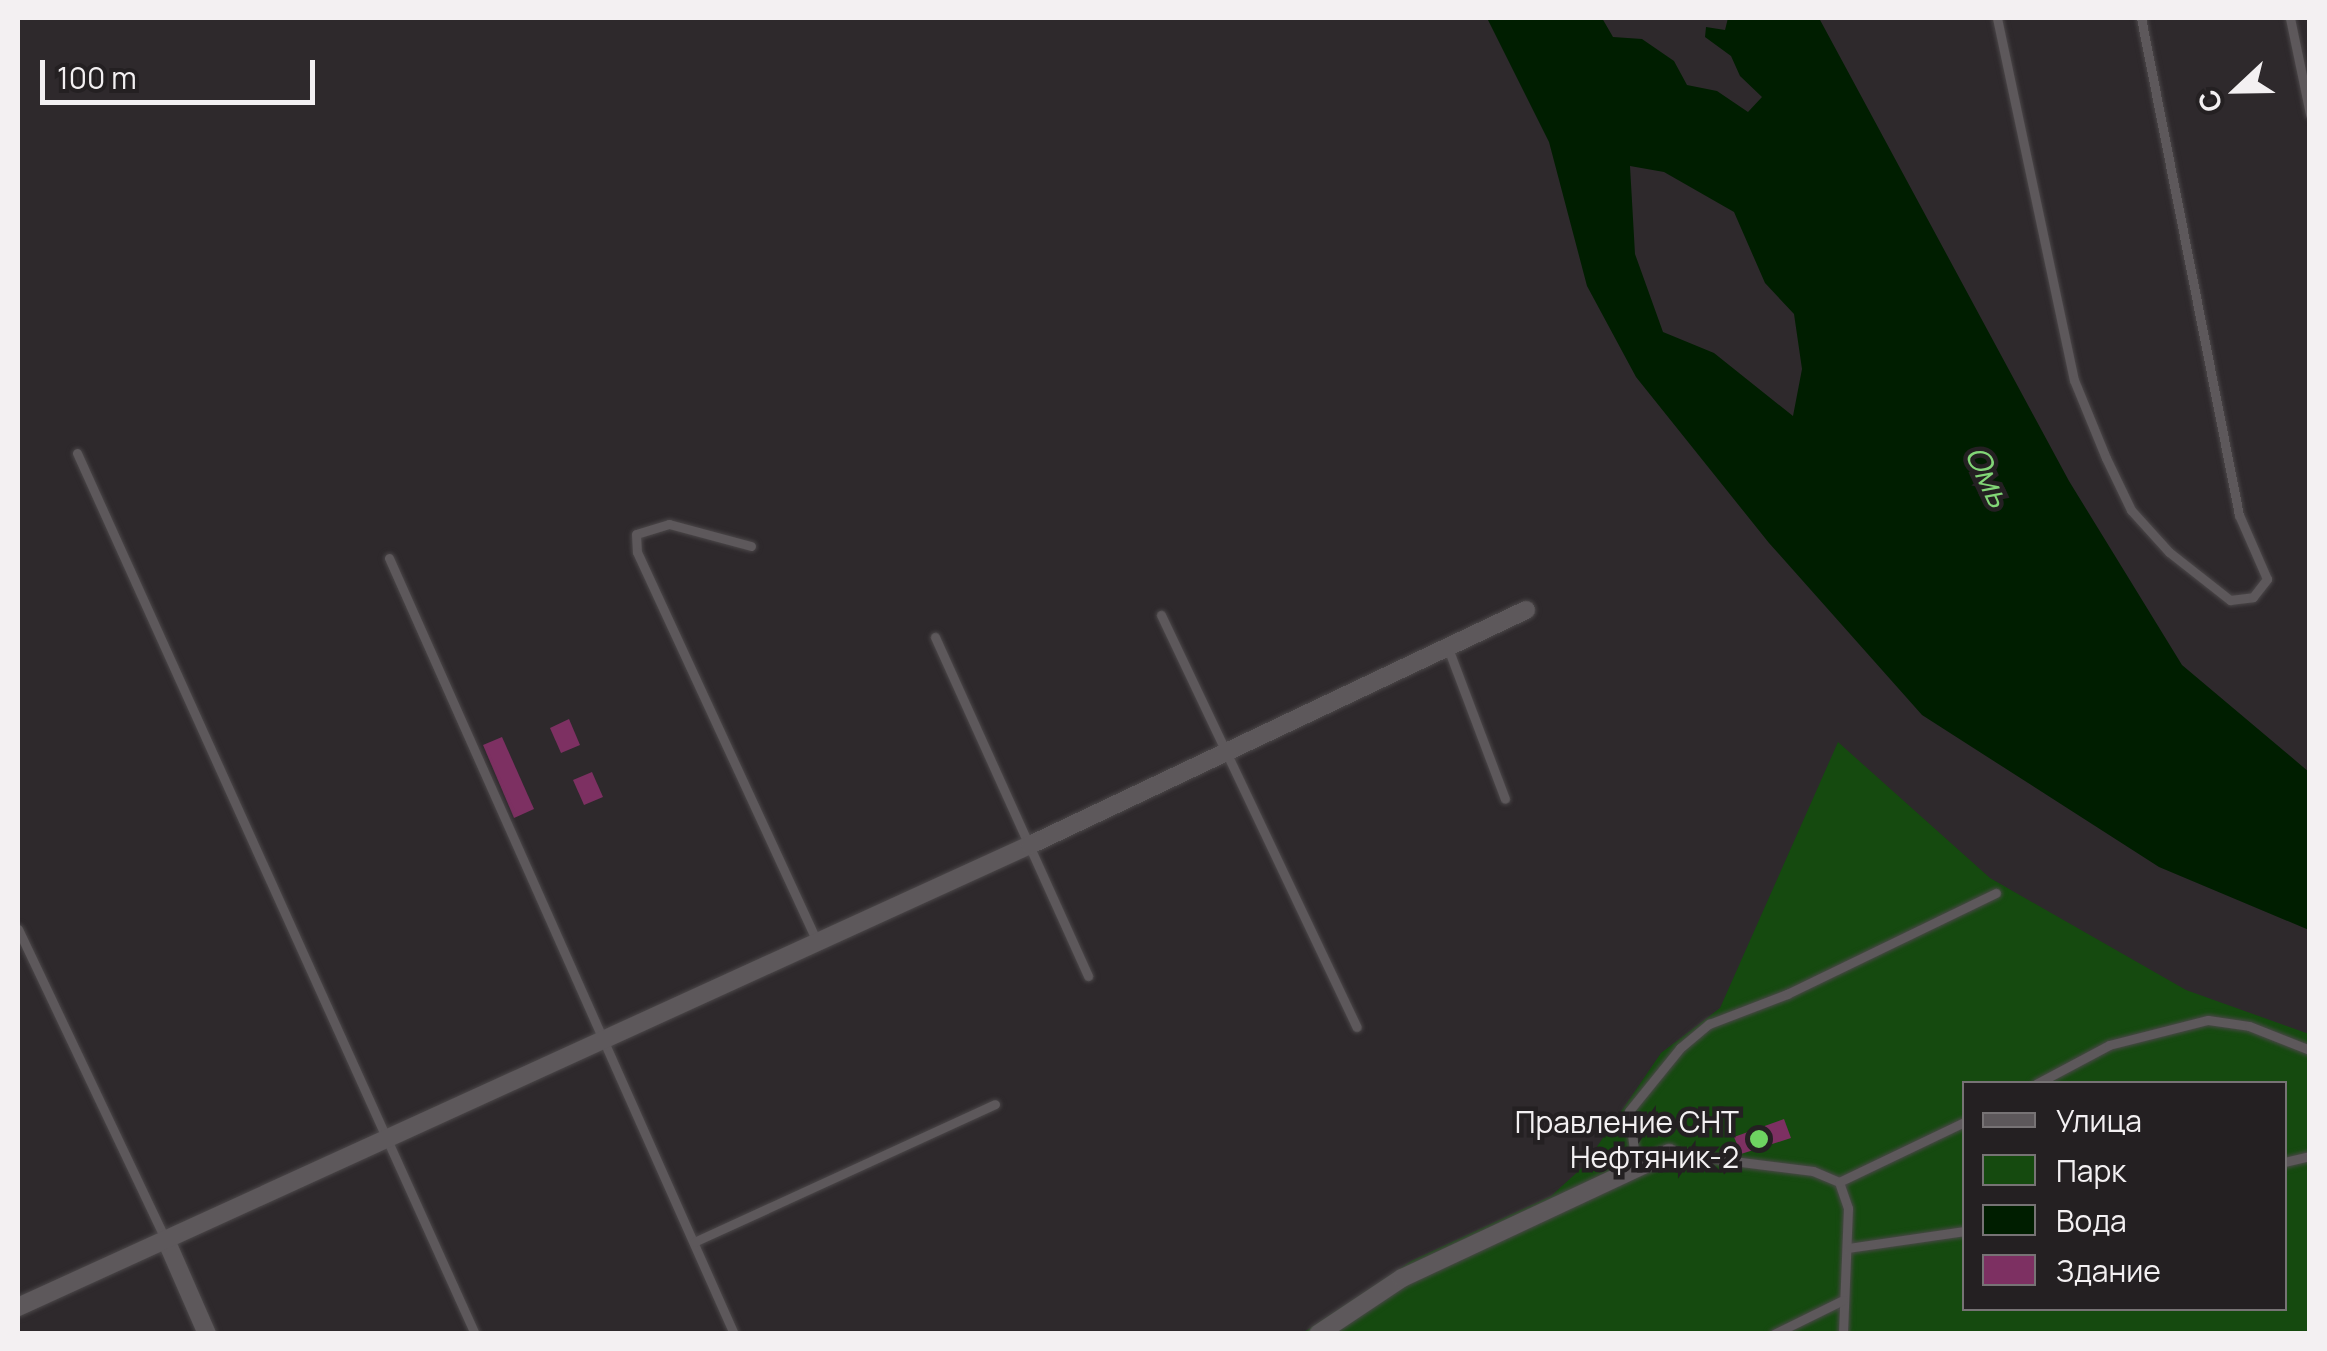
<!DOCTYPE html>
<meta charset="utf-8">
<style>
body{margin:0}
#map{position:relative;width:2327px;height:1351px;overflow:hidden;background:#2e292c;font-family:Manrope,sans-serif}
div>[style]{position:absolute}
.green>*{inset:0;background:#154a0f}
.water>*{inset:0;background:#001e00}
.building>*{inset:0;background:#7d3062}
.roads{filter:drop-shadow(0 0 2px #4b4749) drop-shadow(0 0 2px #4b4749)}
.lane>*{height:9px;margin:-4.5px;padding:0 4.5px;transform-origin:4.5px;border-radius:4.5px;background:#5d585b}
.street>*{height:18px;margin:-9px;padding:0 9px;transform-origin:9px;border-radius:9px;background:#5d585b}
.dots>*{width:28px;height:28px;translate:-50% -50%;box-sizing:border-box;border:5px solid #242022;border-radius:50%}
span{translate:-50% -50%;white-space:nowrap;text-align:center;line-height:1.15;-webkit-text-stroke:9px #242022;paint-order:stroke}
.poi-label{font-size:30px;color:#f3f0f2}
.right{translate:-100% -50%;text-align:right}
.water-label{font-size:32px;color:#82d677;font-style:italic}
.frame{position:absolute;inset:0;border:20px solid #f3f0f2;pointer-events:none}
.legend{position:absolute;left:1962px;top:1081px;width:325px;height:230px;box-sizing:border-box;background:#242022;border:2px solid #777375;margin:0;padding:12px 18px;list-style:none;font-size:30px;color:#f3f0f2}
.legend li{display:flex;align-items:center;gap:20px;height:50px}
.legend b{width:50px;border:2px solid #777375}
.north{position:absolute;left:2187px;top:40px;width:100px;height:100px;-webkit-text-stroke:8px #242022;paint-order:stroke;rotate:248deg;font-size:28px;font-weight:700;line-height:40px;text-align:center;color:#f3f0f2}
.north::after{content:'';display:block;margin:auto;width:35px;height:45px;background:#f3f0f2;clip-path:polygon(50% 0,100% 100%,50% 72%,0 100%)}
.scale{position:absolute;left:40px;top:60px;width:275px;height:45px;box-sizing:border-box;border:5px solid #f3f0f2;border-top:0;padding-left:12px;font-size:30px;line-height:35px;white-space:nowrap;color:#f3f0f2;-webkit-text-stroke:8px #242022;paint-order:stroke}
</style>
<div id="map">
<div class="green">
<i style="clip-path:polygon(evenodd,1838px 742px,1990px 878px,2186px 990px,2309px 1034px,2309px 1333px,1301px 1334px,1411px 1261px,1551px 1196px,1583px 1167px,1661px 1053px,1720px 1008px,1838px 742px,1964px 1084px,2284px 1084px,2284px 1308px,1964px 1308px,1964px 1084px)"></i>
</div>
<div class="water">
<i style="clip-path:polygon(evenodd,1487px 18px,1602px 18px,1613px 37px,1642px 39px,1674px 61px,1687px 85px,1717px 91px,1748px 112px,1762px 97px,1740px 76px,1731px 56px,1705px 37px,1706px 27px,1725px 30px,1728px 18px,1819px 18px,2069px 481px,2182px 665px,2309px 772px,2309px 930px,2159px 867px,1922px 715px,1769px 543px,1636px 377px,1587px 286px,1549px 142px,1487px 18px,1630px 166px,1664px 172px,1734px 212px,1765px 283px,1794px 314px,1802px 369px,1793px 416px,1714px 353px,1663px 332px,1635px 254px,1630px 166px)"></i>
</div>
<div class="building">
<i style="clip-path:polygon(569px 719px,580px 745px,561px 753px,550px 728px)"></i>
<i style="clip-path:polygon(502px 737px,534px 809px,514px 818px,483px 745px)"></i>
<i style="clip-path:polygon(592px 772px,603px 797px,584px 805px,573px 780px)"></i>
<i style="clip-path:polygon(1784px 1119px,1791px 1138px,1741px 1154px,1734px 1137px)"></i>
</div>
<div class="roads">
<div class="lane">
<i style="left:1997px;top:18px;width:370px;rotate:78deg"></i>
<i style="left:2074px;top:380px;width:84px;rotate:67.7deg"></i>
<i style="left:2106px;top:458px;width:58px;rotate:64.3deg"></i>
<i style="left:2131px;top:510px;width:57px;rotate:47.9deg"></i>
<i style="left:2169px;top:552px;width:78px;rotate:38.2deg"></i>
<i style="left:2230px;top:600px;width:23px;rotate:-7deg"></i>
<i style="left:2253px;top:597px;width:23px;rotate:-52deg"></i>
<i style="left:2267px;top:579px;width:70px;rotate:-113.6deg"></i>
<i style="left:2239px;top:515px;width:507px;rotate:-101.15deg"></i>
<i style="left:2290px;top:18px;width:98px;rotate:78.2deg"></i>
<i style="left:77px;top:453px;width:967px;rotate:65.69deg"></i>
<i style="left:751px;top:546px;width:85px;rotate:-165deg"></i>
<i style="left:669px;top:524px;width:34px;rotate:163deg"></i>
<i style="left:636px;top:534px;width:18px;rotate:87deg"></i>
<i style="left:637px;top:552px;width:427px;rotate:65.2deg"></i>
<i style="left:389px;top:558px;width:849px;rotate:66.03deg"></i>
<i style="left:1161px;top:615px;width:456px;rotate:64.6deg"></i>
<i style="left:935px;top:637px;width:372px;rotate:65.7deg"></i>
<i style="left:1448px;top:648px;width:161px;rotate:69.3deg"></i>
<i style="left:18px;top:929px;width:344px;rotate:64.6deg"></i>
<i style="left:2036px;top:1084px;width:83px;rotate:-28.1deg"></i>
<i style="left:2109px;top:1045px;width:102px;rotate:-14.2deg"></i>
<i style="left:2208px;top:1020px;width:41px;rotate:8.3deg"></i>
<i style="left:2249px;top:1026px;width:66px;rotate:21.5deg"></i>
<i style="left:1669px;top:1153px;width:145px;rotate:7.1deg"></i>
<i style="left:1813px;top:1171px;width:28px;rotate:23deg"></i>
<i style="left:1839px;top:1182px;width:28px;rotate:71deg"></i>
<i style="left:1848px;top:1208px;width:126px;rotate:92.3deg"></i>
<i style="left:2284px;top:1162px;width:27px;rotate:-13deg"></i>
<i style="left:1636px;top:1165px;width:54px;rotate:-97.4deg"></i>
<i style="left:1629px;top:1111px;width:81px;rotate:-51deg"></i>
<i style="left:1680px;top:1048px;width:38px;rotate:-40deg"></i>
<i style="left:1709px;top:1024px;width:84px;rotate:-21deg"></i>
<i style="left:1787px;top:994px;width:232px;rotate:-25.8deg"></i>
<i style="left:1839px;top:1182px;width:139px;rotate:-25.6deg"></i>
<i style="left:694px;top:1242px;width:331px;rotate:-24.6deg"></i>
<i style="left:1848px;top:1248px;width:117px;rotate:-8.3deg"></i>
<i style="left:1774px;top:1334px;width:77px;rotate:-26.2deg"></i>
</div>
<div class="street">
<i style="left:166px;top:1240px;width:103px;rotate:66.4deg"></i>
<i style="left:18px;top:1307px;width:1112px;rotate:-24.54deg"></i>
<i style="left:1030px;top:845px;width:549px;rotate:-25.35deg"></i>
<i style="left:1318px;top:1334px;width:101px;rotate:-33.7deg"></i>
<i style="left:1402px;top:1278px;width:295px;rotate:-25.1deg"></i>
</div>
</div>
<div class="dots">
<i style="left:1759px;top:1139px;background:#6ed361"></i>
</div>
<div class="poi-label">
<span class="right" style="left:1739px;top:1139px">Правление СНТ<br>Нефтяник-2</span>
</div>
<div class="water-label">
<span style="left:1988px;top:476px;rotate:65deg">Омь</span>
</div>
<div class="frame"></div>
<ul class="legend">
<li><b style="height:12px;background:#5d585b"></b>Улица</li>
<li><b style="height:28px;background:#154a0f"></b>Парк</li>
<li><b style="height:28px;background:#001e00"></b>Вода</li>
<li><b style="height:28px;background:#7d3062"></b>Здание</li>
</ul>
<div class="north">С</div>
<div class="scale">100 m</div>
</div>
